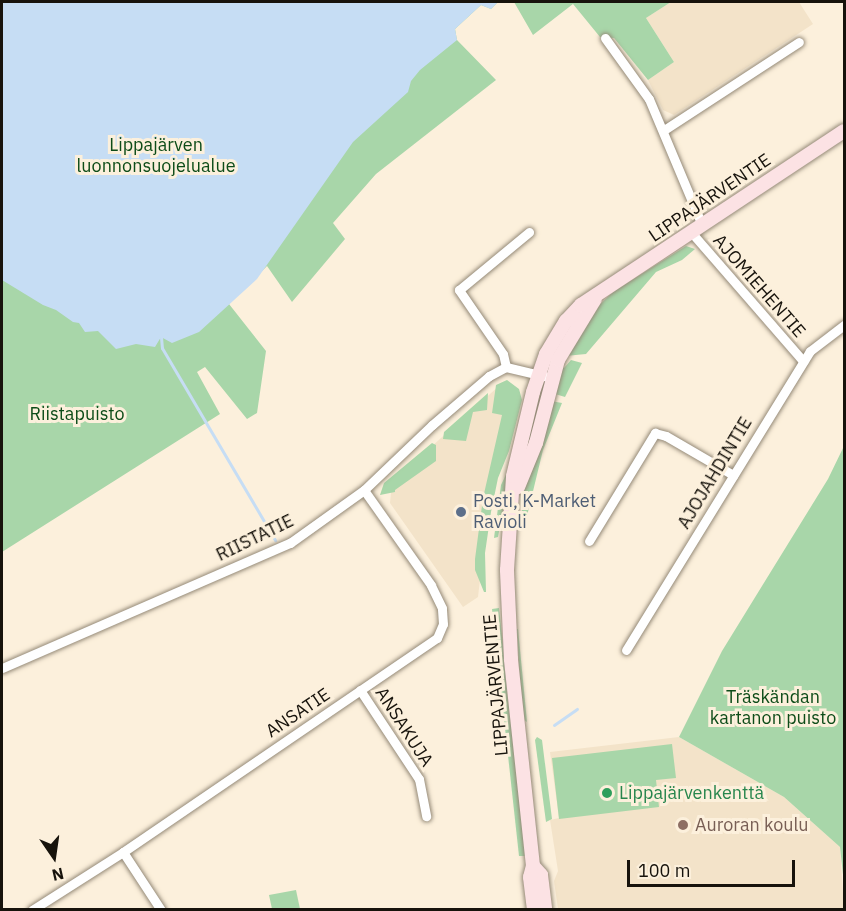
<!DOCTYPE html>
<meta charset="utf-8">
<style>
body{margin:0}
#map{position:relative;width:846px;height:911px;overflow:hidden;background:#fcf0dc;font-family:"IBM Plex Sans",sans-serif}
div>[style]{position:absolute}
.built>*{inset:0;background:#f3e3c9}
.green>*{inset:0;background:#a8d6a9}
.water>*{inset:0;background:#c6ddf4}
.stream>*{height:3px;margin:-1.5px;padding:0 1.5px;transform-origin:1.5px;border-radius:1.5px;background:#c6ddf4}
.roads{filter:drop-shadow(0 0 2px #958a78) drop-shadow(0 0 2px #958a78)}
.street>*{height:9px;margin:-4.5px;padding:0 4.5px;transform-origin:4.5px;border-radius:4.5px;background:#fff}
.secondary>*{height:14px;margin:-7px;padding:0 7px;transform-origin:7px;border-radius:7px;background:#fce2e4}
.dots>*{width:16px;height:16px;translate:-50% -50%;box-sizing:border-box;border:3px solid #fcf0dc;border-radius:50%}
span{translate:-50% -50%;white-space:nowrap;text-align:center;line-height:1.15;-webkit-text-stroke:6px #fcf0dc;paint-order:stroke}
.park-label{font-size:18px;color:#0d4c18}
.street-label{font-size:18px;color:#17130c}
.service-label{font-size:18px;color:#4e5e75}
.left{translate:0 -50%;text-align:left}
.leisure-label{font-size:18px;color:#27864d}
.education-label{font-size:18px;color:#785e54}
.frame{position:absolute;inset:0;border:3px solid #17130c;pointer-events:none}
.north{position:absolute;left:24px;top:827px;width:60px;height:60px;-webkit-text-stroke:4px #fcf0dc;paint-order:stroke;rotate:167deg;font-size:16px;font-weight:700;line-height:24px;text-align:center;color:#17130c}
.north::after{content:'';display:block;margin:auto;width:21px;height:27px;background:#17130c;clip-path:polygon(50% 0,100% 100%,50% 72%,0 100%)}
.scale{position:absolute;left:627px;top:860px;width:168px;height:27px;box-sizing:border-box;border:3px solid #17130c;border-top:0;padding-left:8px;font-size:18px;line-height:21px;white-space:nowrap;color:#17130c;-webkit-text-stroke:4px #fcf0dc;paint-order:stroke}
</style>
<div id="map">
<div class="built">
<i style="clip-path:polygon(671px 2px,799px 2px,813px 24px,674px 115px,663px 110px,648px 80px,674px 62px,646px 18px)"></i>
<i style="clip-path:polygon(500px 385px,520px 401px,488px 511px,478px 597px,463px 607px,390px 503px,392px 482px)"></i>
<i style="clip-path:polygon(679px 737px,784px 797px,840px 847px,844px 909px,558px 909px,554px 881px,558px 871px,550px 820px,559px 818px,550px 752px)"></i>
</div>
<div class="green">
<i style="clip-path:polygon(2px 2px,498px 2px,491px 9px,481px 5px,455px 29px,457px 40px,496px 80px,376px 174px,333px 223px,345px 239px,292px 302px,267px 266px,229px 304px,266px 351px,257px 413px,247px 419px,205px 367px,197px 372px,220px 414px,2px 552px)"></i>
<i style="clip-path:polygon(514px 2px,671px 2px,646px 18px,674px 62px,648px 80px,614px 38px,600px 37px,573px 4px,533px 35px)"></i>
<i style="clip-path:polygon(686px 246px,695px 249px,682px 260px,656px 272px,586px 354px,565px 356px,592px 312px,613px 292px)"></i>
<i style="clip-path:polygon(571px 360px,582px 363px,565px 397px,552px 393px,560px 366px,564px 368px)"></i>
<i style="clip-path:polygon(507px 380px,519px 389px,522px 400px,509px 451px,498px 478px,491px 512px,485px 553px,486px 592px,484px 592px,475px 570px,475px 559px,483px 498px,502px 415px,492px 413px,496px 385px)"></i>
<i style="clip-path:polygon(488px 393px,487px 410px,473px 412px,466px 441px,443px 439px,444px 432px)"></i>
<i style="clip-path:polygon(551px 401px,562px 403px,543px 450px,527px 516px,522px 516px,522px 489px)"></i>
<i style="clip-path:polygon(432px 443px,436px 445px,436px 461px,395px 490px,395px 492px,380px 495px,384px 483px)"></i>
<i style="clip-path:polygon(844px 446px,844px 884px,840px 847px,784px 797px,679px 737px,722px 651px,828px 479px)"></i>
<i style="clip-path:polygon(512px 462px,498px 537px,494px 538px,501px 485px)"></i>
<i style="clip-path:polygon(499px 608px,525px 846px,525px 856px,519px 856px,492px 609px)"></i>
<i style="clip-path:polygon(517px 629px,518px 629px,527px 722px,522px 719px)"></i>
<i style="clip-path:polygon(537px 737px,542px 740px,552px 819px,546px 822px,535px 740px)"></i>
<i style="clip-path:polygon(672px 744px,676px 778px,656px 780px,659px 807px,559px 819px,552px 758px)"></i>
<i style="clip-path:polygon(296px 890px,300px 909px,272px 909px,269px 895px)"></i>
</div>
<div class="water">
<i style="clip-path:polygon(2px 2px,498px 2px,491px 9px,481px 5px,455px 29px,457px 40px,420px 70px,411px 81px,408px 92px,353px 142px,257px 279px,199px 332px,172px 343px,161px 337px,155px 347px,136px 344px,116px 349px,98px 331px,85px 332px,79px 323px,73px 322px,56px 310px,43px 305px,2px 280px)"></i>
</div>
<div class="stream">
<i style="left:161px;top:337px;width:11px;rotate:85deg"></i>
<i style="left:162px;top:348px;width:223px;rotate:59.5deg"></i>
<i style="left:554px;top:725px;width:28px;rotate:-35deg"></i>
</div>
<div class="roads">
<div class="street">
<i style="left:605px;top:38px;width:75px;rotate:54.2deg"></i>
<i style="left:649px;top:99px;width:137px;rotate:67.2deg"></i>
<i style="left:664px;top:130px;width:161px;rotate:-33.1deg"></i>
<i style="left:691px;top:232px;width:171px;rotate:49deg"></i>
<i style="left:506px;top:367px;width:13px;rotate:-103deg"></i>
<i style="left:503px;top:354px;width:78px;rotate:-124.5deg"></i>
<i style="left:459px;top:290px;width:91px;rotate:-39.6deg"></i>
<i style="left:589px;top:541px;width:127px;rotate:-58.6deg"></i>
<i style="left:655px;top:433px;width:11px;rotate:15deg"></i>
<i style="left:666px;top:436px;width:78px;rotate:30.2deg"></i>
<i style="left:626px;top:650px;width:351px;rotate:-58.4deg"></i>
<i style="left:810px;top:351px;width:43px;rotate:-37.4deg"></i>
<i style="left:2px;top:668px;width:314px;rotate:-23.5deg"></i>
<i style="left:290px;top:543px;width:91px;rotate:-35.6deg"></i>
<i style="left:364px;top:490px;width:94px;rotate:-43.7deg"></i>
<i style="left:432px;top:425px;width:75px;rotate:-40.7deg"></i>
<i style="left:489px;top:376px;width:19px;rotate:-28deg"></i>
<i style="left:506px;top:367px;width:47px;rotate:13.4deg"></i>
<i style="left:360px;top:690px;width:107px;rotate:56.5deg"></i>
<i style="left:419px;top:779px;width:38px;rotate:79deg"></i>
<i style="left:123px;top:852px;width:69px;rotate:56.8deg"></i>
<i style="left:32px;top:910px;width:108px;rotate:-32.5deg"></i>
<i style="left:123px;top:852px;width:380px;rotate:-34.3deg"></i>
<i style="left:437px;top:638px;width:15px;rotate:-67deg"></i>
<i style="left:443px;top:624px;width:16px;rotate:-94deg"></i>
<i style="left:442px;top:608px;width:25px;rotate:-116deg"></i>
<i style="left:431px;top:585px;width:116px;rotate:-125.2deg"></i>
</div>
<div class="secondary">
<i style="left:518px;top:487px;width:48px;rotate:-67.8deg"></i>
<i style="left:536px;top:443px;width:86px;rotate:-75.2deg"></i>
<i style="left:558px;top:360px;width:71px;rotate:-58.8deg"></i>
<i style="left:533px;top:866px;width:12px;rotate:48deg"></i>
<i style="left:541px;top:875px;width:35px;rotate:83deg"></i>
<i style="left:534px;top:910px;width:33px;rotate:-97deg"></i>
<i style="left:530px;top:877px;width:11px;rotate:-75deg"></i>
<i style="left:533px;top:866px;width:208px;rotate:-96.1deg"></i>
<i style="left:511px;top:659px;width:89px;rotate:-92.6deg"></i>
<i style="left:507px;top:570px;width:94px;rotate:-86.3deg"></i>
<i style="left:513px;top:476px;width:86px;rotate:-76.6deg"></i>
<i style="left:533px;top:392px;width:40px;rotate:-71.1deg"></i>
<i style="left:546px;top:354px;width:39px;rotate:-59deg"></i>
<i style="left:566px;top:321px;width:22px;rotate:-47deg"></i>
<i style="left:581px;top:305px;width:315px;rotate:-33.5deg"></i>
</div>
</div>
<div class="dots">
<i style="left:461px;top:512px;background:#5c6f8a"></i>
<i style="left:607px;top:793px;background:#2e9e5b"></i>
<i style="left:683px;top:825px;background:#8d6e63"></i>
</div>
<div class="park-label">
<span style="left:156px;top:156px">Lippajärven<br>luonnonsuojelualue</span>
<span style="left:77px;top:414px">Riistapuisto</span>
<span style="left:773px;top:708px">Träskändan<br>kartanon puisto</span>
</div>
<div class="street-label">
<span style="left:710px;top:198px;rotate:-34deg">LIPPAJÄRVENTIE</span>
<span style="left:759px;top:286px;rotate:49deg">AJOMIEHENTIE</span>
<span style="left:715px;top:473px;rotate:-59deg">AJOJAHDINTIE</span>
<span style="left:255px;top:538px;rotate:-26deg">RIISTATIE</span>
<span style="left:496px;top:685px;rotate:-95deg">LIPPAJÄRVENTIE</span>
<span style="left:298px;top:713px;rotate:-34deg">ANSATIE</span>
<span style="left:404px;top:727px;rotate:57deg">ANSAKUJA</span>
</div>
<div class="service-label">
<span class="left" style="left:473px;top:512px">Posti, K-Market<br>Ravioli</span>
</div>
<div class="leisure-label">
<span class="left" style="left:619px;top:793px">Lippajärvenkenttä</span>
</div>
<div class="education-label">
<span class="left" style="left:695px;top:825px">Auroran koulu</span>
</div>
<div class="frame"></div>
<div class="north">N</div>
<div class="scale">100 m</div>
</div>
